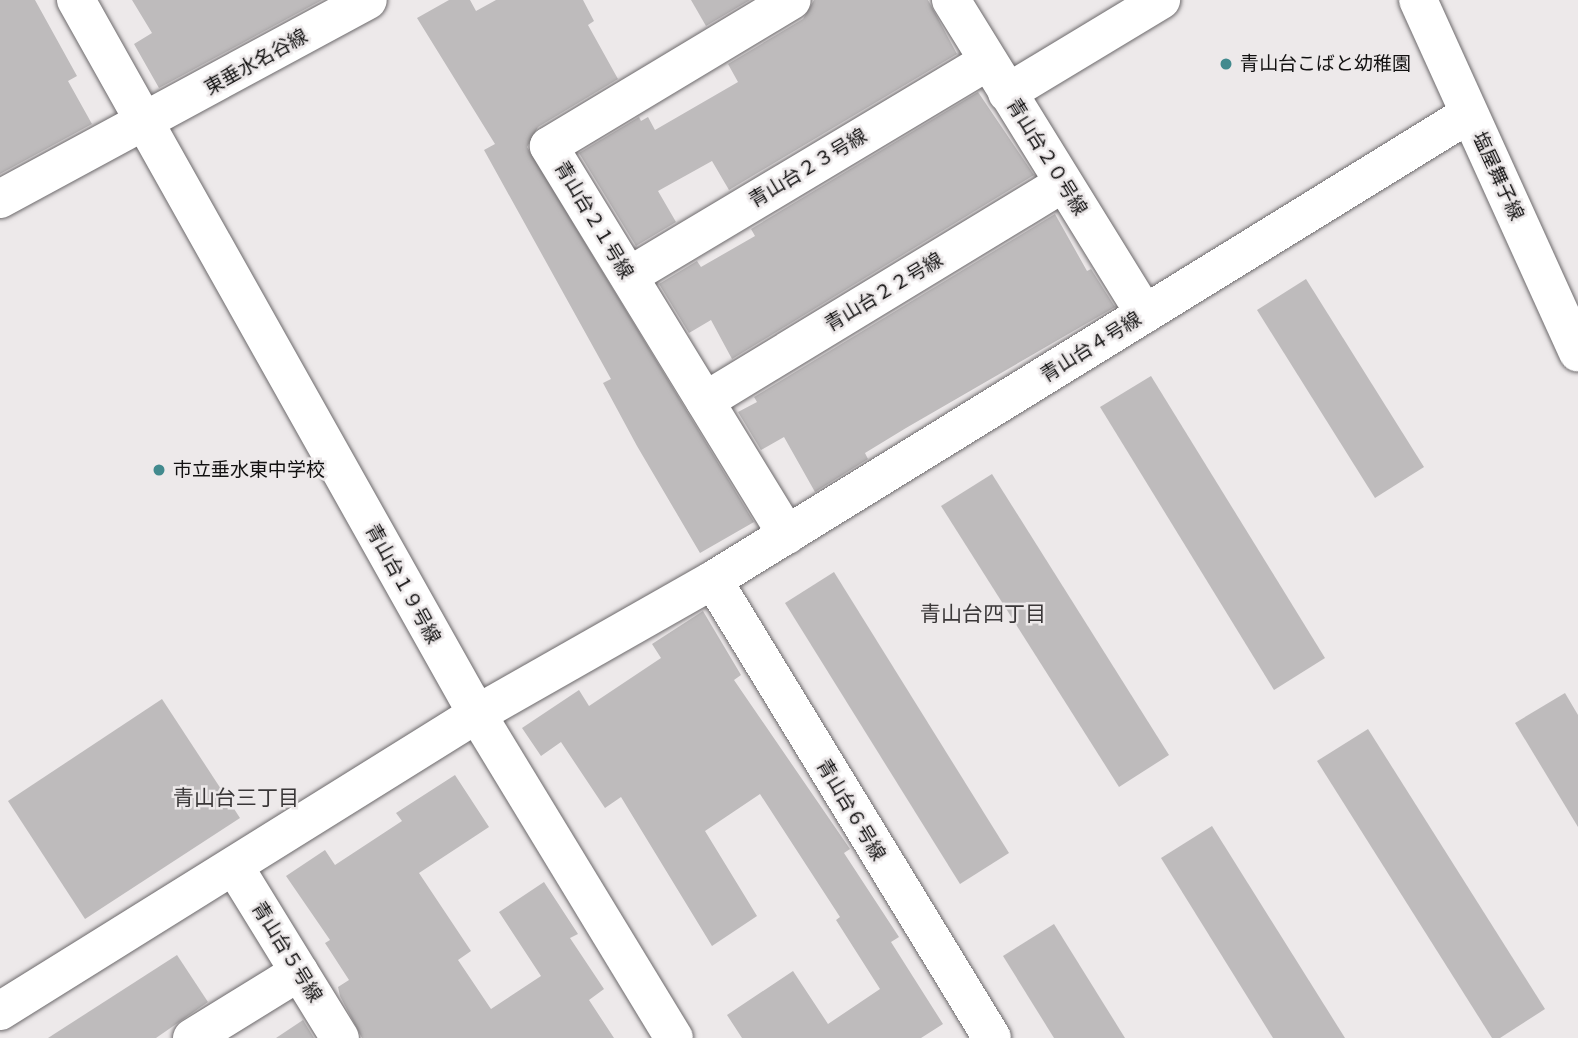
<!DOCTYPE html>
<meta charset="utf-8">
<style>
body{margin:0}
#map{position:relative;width:1578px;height:1038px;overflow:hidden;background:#ede9ea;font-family:"Roboto Condensed","Noto Sans JP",sans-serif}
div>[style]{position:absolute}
.building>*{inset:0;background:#bebbbc}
.roads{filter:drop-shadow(0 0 2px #6c696b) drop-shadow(0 0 2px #6c696b)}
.minor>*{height:38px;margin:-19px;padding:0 19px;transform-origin:19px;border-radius:19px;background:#fff}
.tertiary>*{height:38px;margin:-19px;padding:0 19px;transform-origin:19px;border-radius:19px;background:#fff}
.dots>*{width:19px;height:19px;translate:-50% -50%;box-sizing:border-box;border:4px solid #ede9ea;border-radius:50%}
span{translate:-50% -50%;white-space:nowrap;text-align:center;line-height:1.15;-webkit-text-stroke:5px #ede9ea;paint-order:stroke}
.street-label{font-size:19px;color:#121111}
.poi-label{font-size:19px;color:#121111}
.left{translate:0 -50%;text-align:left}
.neighbourhood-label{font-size:21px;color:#3a3738}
</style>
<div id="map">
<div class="building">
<i style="clip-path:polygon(0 0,35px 0,77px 76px,68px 81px,92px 124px,0 174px)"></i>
<i style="clip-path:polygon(132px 0,322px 0,159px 88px,134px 44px,152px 33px)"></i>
<i style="clip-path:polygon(449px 0,470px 0,476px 11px,496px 0,583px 0,594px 21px,588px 25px,618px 79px,538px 127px,527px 147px,754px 522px,700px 553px,637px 446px,603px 383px,611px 379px,484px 150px,495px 144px,417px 18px)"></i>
<i style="clip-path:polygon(691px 0,750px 0,706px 26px)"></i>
<i style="clip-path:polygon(814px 0,928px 0,957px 54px,729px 190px,712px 161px,658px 191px,676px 222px,636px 246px,579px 153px,639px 117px,641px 121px,648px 117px,655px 130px,738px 82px,728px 64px,803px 19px)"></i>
<i style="clip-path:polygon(978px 92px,1034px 175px,732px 359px,711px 320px,689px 333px,659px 284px,697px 261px,701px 267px,755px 236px,751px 229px)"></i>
<i style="clip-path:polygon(1055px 214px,1087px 271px,1091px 269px,1115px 307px,906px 428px,865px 453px,868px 459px,815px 492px,784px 437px,761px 450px,738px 412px,757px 402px,754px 397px)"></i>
<i style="clip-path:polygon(1306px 279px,1424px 467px,1375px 498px,1257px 310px)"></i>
<i style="clip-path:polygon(1151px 376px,1325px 658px,1274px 690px,1100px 407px)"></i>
<i style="clip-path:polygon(992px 474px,1169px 755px,1119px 787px,941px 506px)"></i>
<i style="clip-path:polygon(834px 572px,1009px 853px,960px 884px,785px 603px)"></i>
<i style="clip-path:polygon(703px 611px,741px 675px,734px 680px,850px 849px,844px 853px,899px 937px,891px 942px,943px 1024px,921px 1038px,742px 1038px,727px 1015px,793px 971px,828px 1024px,880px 989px,836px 920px,840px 917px,760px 794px,705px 831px,757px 916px,712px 946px,621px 797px,605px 808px,561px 742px,541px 756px,522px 728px,579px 690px,589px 706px,661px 658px,652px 644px)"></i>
<i style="clip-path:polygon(1565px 693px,1578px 715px,1578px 827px,1515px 723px)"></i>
<i style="clip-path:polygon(162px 699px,240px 818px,85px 919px,8px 801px)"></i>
<i style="clip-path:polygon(1368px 729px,1545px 1009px,1500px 1038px,1492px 1038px,1317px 761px)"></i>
<i style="clip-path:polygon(455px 775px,489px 827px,419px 873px,471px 951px,458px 960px,491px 1009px,541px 976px,499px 912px,544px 882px,578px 934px,570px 938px,604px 989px,589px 1000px,614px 1038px,362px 1038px,340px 996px,338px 987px,349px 980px,325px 943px,330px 940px,286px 876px,325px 850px,335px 865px,402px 821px,396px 813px)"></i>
<i style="clip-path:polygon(1212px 826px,1345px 1038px,1273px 1038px,1161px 858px)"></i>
<i style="clip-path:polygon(1054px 924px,1125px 1038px,1054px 1038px,1003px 956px)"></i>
<i style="clip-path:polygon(177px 955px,208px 1002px,156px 1038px,48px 1038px)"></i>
<i style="clip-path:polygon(303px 1020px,314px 1038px,276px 1038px)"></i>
</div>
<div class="roads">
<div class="minor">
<i style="left:76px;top:0;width:819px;rotate:60.68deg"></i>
<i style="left:477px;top:714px;width:379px;rotate:58.7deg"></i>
<i style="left:951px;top:0;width:369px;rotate:58.3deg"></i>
<i style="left:1007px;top:93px;width:180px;rotate:-31.1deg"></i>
<i style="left:629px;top:276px;width:418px;rotate:-30.9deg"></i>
<i style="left:705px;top:401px;width:419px;rotate:-31.3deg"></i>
<i style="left:787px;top:535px;width:456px;rotate:-121.5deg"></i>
<i style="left:549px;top:146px;width:283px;rotate:-31deg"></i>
<i style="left:713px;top:580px;width:536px;rotate:58.65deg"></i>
<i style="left:234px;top:866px;width:202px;rotate:58.4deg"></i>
<i style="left:0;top:1011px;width:562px;rotate:-31.91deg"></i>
<i style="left:477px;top:714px;width:271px;rotate:-29.6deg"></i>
<i style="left:713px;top:580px;width:888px;rotate:-31.65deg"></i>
<i style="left:192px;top:1038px;width:126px;rotate:-31.7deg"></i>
</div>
<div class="tertiary">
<i style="left:1418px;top:0;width:387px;rotate:65.6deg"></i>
<i style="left:0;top:199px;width:418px;rotate:-28.4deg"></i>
</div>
</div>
<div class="dots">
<i style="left:1226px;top:64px;background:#428a8e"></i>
<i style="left:159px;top:470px;background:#428a8e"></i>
</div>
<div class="street-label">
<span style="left:256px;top:62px;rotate:-29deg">東垂水名谷線</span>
<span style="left:1047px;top:157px;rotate:58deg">青山台２０号線</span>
<span style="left:808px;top:168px;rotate:-31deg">青山台２３号線</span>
<span style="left:1498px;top:176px;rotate:65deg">塩屋舞子線</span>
<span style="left:594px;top:220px;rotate:59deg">青山台２１号線</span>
<span style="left:884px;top:292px;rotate:-31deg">青山台２２号線</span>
<span style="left:1091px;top:347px;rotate:-32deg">青山台４号線</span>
<span style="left:403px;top:584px;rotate:61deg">青山台１９号線</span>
<span style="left:851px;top:810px;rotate:59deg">青山台６号線</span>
<span style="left:287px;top:952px;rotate:58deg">青山台５号線</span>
</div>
<div class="poi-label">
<span class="left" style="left:1240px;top:64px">青山台こばと幼稚園</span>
<span class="left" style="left:173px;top:470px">市立垂水東中学校</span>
</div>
<div class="neighbourhood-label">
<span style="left:983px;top:614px">青山台四丁目</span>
<span style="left:236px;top:798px">青山台三丁目</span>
</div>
</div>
